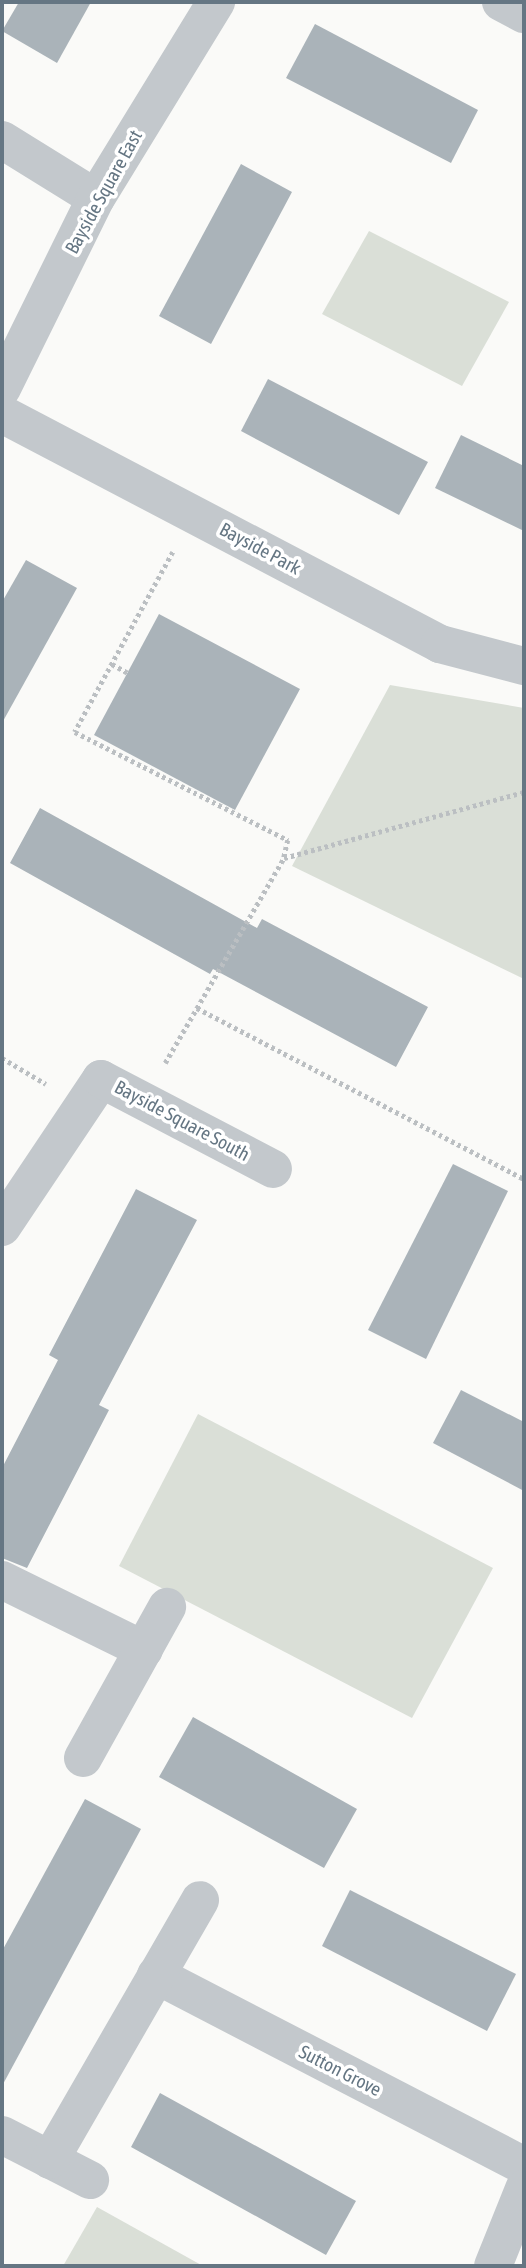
<!DOCTYPE html>
<style>
body{margin:0}
#map{position:relative;width:526px;height:2268px;overflow:hidden;background:#fafaf8;font-family:"Asap Condensed",sans-serif}
div>[style]{position:absolute}
.green>*{inset:0;background:#dadfd7}
.building>*{inset:0;background:#aab3b9}
.path>*{height:4.5px;margin-top:-2.25px;transform-origin:0;background:repeating-linear-gradient(90deg,#bbbfc2 0 3.5px,transparent 0 7px)}
.minor>*{height:38px;margin:-19px;padding:0 19px;transform-origin:19px;border-radius:19px;background:#c3c8cc}
span{translate:-50% -50%;white-space:nowrap;text-align:center;line-height:1.15;-webkit-text-stroke:7px #fff;paint-order:stroke}
.street-label{font-size:19px;color:#657683}
.frame{position:absolute;inset:0;border:4px solid #657683;pointer-events:none}
</style>
<div id="map">
<div class="green">
<i style="clip-path:polygon(369px 231px,509px 302px,462px 386px,322px 314px)"></i>
<i style="clip-path:polygon(390px 685px,524px 708px,524px 979px,292px 866px)"></i>
<i style="clip-path:polygon(198px 1414px,493px 1568px,412px 1718px,119px 1566px)"></i>
<i style="clip-path:polygon(97px 2207px,203px 2266px,63px 2266px)"></i>
</div>
<div class="building">
<i style="clip-path:polygon(19px 2px,91px 2px,57px 63px,2px 31px)"></i>
<i style="clip-path:polygon(315px 24px,478px 110px,451px 163px,286px 78px)"></i>
<i style="clip-path:polygon(241px 164px,292px 192px,211px 344px,159px 316px)"></i>
<i style="clip-path:polygon(268px 379px,428px 462px,399px 515px,241px 431px)"></i>
<i style="clip-path:polygon(461px 435px,524px 466px,524px 531px,435px 488px)"></i>
<i style="clip-path:polygon(26px 560px,77px 588px,2px 723px,2px 602px)"></i>
<i style="clip-path:polygon(159px 614px,300px 689px,235px 810px,94px 735px)"></i>
<i style="clip-path:polygon(40px 808px,257px 928px,262px 919px,428px 1007px,396px 1067px,213px 969px,210px 974px,10px 863px)"></i>
<i style="clip-path:polygon(453px 1164px,508px 1191px,426px 1359px,368px 1330px)"></i>
<i style="clip-path:polygon(136px 1189px,197px 1220px,99px 1405px,109px 1410px,27px 1568px,2px 1558px,2px 1468px,58px 1360px,49px 1355px)"></i>
<i style="clip-path:polygon(461px 1390px,524px 1422px,524px 1491px,433px 1443px)"></i>
<i style="clip-path:polygon(193px 1717px,357px 1809px,324px 1868px,159px 1777px)"></i>
<i style="clip-path:polygon(85px 1799px,141px 1829px,2px 2086px,2px 1951px)"></i>
<i style="clip-path:polygon(350px 1890px,516px 1974px,487px 2031px,322px 1946px)"></i>
<i style="clip-path:polygon(160px 2093px,356px 2201px,326px 2255px,131px 2147px)"></i>
</div>
<div class="path">
<i style="left:173px;top:552px;width:205px;rotate:118.6deg"></i>
<i style="left:75px;top:732px;width:239px;rotate:26.9deg"></i>
<i style="left:288px;top:840px;width:18px;rotate:103deg"></i>
<i style="left:112px;top:664px;width:18px;rotate:29deg"></i>
<i style="left:197px;top:1008px;width:369px;rotate:27.6deg"></i>
<i style="left:2px;top:1058px;width:51px;rotate:30.6deg"></i>
<i style="left:165px;top:1063px;width:237px;rotate:-59.9deg"></i>
<i style="left:284px;top:858px;width:249px;rotate:-15.4deg"></i>
</div>
<div class="minor">
<i style="left:501px;top:2px;width:26px;rotate:28deg"></i>
<i style="left:2px;top:140px;width:110px;rotate:31.7deg"></i>
<i style="left:2px;top:388px;width:212px;rotate:-63.7deg"></i>
<i style="left:96px;top:198px;width:230px;rotate:-58.5deg"></i>
<i style="left:2px;top:414px;width:495px;rotate:27.7deg"></i>
<i style="left:440px;top:644px;width:87px;rotate:14.7deg"></i>
<i style="left:2px;top:1227px;width:178px;rotate:-56.2deg"></i>
<i style="left:101px;top:1079px;width:194px;rotate:27.6deg"></i>
<i style="left:2px;top:1580px;width:158px;rotate:26.2deg"></i>
<i style="left:83px;top:1758px;width:173px;rotate:-60.9deg"></i>
<i style="left:156px;top:1975px;width:415px;rotate:27.4deg"></i>
<i style="left:2px;top:2135px;width:99px;rotate:27.1deg"></i>
<i style="left:50px;top:2160px;width:300px;rotate:-60deg"></i>
<i style="left:493px;top:2266px;width:83px;rotate:-68.1deg"></i>
</div>
<div class="street-label">
<span style="left:104px;top:192px;rotate:-61deg">Bayside Square East</span>
<span style="left:260px;top:549px;rotate:28deg">Bayside Park</span>
<span style="left:182px;top:1121px;rotate:28deg">Bayside Square South</span>
<span style="left:340px;top:2071px;rotate:27deg">Sutton Grove</span>
</div>
<div class="frame"></div>
</div>
